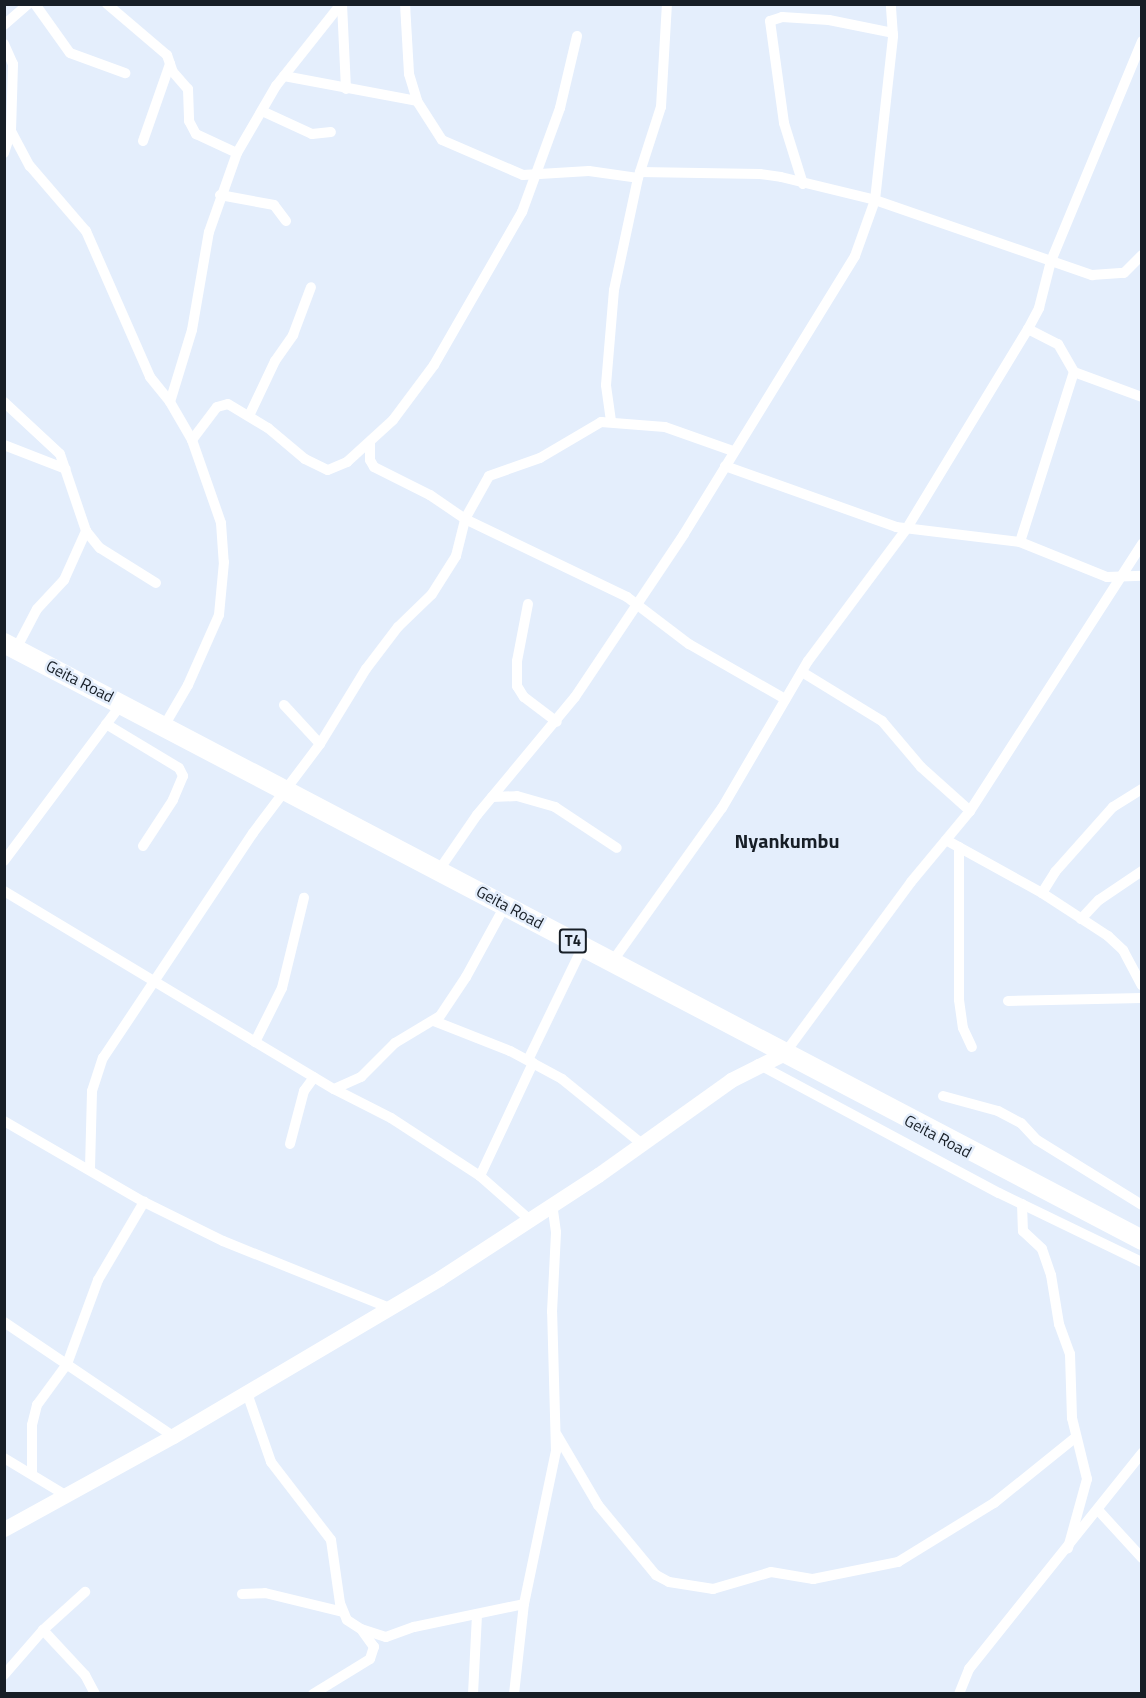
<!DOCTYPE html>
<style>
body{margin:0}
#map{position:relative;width:1146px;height:1698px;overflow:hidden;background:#e4eefc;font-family:"Titillium Web",sans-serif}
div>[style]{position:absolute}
.street>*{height:10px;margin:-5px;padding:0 5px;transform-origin:5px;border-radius:5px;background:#fff}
.secondary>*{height:15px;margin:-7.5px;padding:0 7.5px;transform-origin:7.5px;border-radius:7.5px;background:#fff}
.highway>*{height:20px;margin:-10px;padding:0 10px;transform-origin:10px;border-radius:10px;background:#fff}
span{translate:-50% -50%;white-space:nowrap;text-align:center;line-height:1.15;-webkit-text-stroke:5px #e4eefc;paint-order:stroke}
.shield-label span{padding:2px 4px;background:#e4eefc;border:2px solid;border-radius:4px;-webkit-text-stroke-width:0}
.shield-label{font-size:15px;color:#171e26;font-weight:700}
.street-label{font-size:16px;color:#171e26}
.quarter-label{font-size:20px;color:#171e26;font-weight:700}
.frame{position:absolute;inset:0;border:6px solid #171e26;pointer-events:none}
</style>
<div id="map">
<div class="street">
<i style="left:35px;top:4px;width:60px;rotate:54.5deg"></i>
<i style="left:70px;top:53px;width:59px;rotate:20deg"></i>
<i style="left:107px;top:4px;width:79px;rotate:40.4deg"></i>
<i style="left:167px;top:55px;width:18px;rotate:71deg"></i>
<i style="left:173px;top:72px;width:23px;rotate:49deg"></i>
<i style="left:188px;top:89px;width:32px;rotate:88deg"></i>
<i style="left:189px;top:121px;width:15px;rotate:62deg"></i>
<i style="left:196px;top:134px;width:45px;rotate:24.9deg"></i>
<i style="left:342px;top:4px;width:85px;rotate:87.3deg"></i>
<i style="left:405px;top:4px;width:70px;rotate:86.7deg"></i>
<i style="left:409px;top:74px;width:28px;rotate:73deg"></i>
<i style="left:417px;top:101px;width:46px;rotate:57.3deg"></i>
<i style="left:442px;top:140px;width:88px;rotate:23.4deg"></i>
<i style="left:523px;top:175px;width:66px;rotate:-3.5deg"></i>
<i style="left:589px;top:171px;width:49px;rotate:8.1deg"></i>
<i style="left:4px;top:25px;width:32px;rotate:-41deg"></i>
<i style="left:4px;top:44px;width:22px;rotate:66deg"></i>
<i style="left:13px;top:64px;width:67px;rotate:91.7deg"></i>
<i style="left:11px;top:131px;width:40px;rotate:62deg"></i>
<i style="left:30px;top:166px;width:86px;rotate:49.3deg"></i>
<i style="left:86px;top:231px;width:159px;rotate:66.3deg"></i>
<i style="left:150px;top:377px;width:32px;rotate:51deg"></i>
<i style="left:170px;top:402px;width:44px;rotate:59.9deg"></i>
<i style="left:192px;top:440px;width:88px;rotate:70.7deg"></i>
<i style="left:221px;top:523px;width:39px;rotate:86deg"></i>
<i style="left:224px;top:562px;width:53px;rotate:95.4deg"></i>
<i style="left:219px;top:615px;width:77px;rotate:113.9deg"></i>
<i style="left:188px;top:685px;width:48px;rotate:120.3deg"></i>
<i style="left:284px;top:76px;width:135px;rotate:10.6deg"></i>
<i style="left:262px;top:111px;width:55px;rotate:24.7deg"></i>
<i style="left:312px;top:134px;width:19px;rotate:-6deg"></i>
<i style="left:143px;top:141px;width:82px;rotate:-70.7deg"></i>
<i style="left:4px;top:153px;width:23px;rotate:-72deg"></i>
<i style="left:640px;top:172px;width:120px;rotate:1deg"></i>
<i style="left:760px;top:174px;width:21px;rotate:8deg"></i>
<i style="left:781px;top:177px;width:97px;rotate:13.7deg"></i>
<i style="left:875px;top:200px;width:230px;rotate:19.1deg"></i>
<i style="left:1092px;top:275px;width:32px;rotate:-4deg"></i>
<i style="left:1124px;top:273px;width:25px;rotate:-45deg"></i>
<i style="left:803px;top:184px;width:64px;rotate:-107.3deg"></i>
<i style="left:784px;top:123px;width:103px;rotate:-97.8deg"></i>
<i style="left:770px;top:21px;width:13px;rotate:-18deg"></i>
<i style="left:782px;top:17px;width:47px;rotate:3.7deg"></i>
<i style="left:829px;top:20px;width:65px;rotate:11.5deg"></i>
<i style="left:220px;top:195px;width:55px;rotate:10.5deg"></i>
<i style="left:274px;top:205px;width:20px;rotate:53deg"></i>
<i style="left:1028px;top:329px;width:34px;rotate:27deg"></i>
<i style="left:1058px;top:344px;width:32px;rotate:60deg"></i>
<i style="left:1074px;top:372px;width:72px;rotate:20.2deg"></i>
<i style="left:4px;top:402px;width:76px;rotate:42.9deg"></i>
<i style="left:60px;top:454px;width:81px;rotate:71.3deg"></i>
<i style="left:86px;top:531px;width:22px;rotate:51deg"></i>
<i style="left:100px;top:548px;width:66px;rotate:32deg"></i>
<i style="left:170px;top:402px;width:75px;rotate:-73deg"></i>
<i style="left:192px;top:330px;width:99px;rotate:-80.2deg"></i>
<i style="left:209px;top:232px;width:84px;rotate:-70.5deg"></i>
<i style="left:237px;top:153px;width:78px;rotate:-59.8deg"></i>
<i style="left:276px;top:86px;width:105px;rotate:-51.6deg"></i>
<i style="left:249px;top:416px;width:61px;rotate:-64.7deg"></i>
<i style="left:275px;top:361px;width:32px;rotate:-55deg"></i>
<i style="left:293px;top:335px;width:51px;rotate:-69.4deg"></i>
<i style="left:611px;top:421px;width:36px;rotate:-98deg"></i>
<i style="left:606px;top:385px;width:95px;rotate:-85.2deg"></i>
<i style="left:614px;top:290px;width:115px;rotate:-77.9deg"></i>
<i style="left:638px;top:178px;width:75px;rotate:-72.1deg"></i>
<i style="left:661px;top:107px;width:103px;rotate:-86.7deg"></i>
<i style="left:192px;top:440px;width:41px;rotate:-52.9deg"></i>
<i style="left:217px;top:407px;width:11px;rotate:-15deg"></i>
<i style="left:228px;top:404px;width:47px;rotate:31deg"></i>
<i style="left:268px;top:428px;width:48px;rotate:40deg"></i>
<i style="left:305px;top:459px;width:25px;rotate:26deg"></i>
<i style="left:328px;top:470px;width:21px;rotate:-23deg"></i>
<i style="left:347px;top:462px;width:62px;rotate:-42.4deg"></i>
<i style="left:393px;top:420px;width:69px;rotate:-53.3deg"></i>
<i style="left:434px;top:365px;width:177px;rotate:-60.1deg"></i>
<i style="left:522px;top:212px;width:111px;rotate:-69.9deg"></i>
<i style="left:560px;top:108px;width:74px;rotate:-76.7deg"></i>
<i style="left:370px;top:443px;width:17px;rotate:90deg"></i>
<i style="left:370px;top:460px;width:8px;rotate:60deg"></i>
<i style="left:374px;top:467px;width:63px;rotate:26.6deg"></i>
<i style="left:430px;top:495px;width:42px;rotate:34.4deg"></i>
<i style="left:465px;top:519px;width:180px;rotate:25.7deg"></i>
<i style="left:627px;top:597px;width:78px;rotate:37.2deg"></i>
<i style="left:689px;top:644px;width:111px;rotate:29.8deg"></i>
<i style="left:4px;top:445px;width:66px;rotate:21.2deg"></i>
<i style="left:725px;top:466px;width:182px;rotate:19.6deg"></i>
<i style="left:896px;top:527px;width:125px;rotate:6.9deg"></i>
<i style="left:1020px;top:542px;width:94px;rotate:21.9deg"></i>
<i style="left:1107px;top:577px;width:35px;rotate:-2deg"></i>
<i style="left:1020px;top:542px;width:178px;rotate:-72.4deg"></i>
<i style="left:528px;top:604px;width:58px;rotate:100.9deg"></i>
<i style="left:517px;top:661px;width:25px;rotate:90deg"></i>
<i style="left:517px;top:686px;width:13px;rotate:58deg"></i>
<i style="left:524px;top:697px;width:41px;rotate:37.1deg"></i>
<i style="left:16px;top:649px;width:45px;rotate:-62.3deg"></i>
<i style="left:37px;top:609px;width:40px;rotate:-47deg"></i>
<i style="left:64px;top:580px;width:54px;rotate:-65.8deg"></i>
<i style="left:802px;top:672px;width:94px;rotate:31.5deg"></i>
<i style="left:882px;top:721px;width:60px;rotate:49.7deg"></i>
<i style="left:921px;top:767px;width:66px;rotate:41.9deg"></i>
<i style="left:284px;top:705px;width:53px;rotate:47.3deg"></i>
<i style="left:106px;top:724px;width:85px;rotate:31.1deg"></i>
<i style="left:179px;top:768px;width:9px;rotate:63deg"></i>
<i style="left:183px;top:776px;width:26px;rotate:113deg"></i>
<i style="left:173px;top:800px;width:55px;rotate:123.1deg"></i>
<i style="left:492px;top:797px;width:25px;rotate:-2deg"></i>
<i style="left:517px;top:796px;width:40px;rotate:16deg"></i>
<i style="left:555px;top:807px;width:74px;rotate:33.5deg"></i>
<i style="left:946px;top:840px;width:110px;rotate:28.9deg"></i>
<i style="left:1042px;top:893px;width:79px;rotate:33.1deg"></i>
<i style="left:1108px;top:936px;width:21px;rotate:43deg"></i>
<i style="left:1123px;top:950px;width:40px;rotate:62deg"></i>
<i style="left:959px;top:847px;width:153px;rotate:90deg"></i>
<i style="left:959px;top:1000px;width:28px;rotate:82deg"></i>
<i style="left:963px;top:1028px;width:21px;rotate:65deg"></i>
<i style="left:4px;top:861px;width:197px;rotate:-53.2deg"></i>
<i style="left:439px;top:870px;width:67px;rotate:-55.4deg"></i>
<i style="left:477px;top:815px;width:153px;rotate:-50.3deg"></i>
<i style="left:575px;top:697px;width:196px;rotate:-56.2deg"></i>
<i style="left:684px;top:534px;width:326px;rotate:-58.4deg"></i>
<i style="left:855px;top:256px;width:59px;rotate:-70.3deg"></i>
<i style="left:875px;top:200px;width:165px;rotate:-83.7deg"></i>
<i style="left:893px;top:36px;width:32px;rotate:-94deg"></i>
<i style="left:4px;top:891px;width:385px;rotate:31deg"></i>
<i style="left:334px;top:1089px;width:64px;rotate:27deg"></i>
<i style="left:391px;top:1118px;width:106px;rotate:33.1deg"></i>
<i style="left:480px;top:1176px;width:65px;rotate:41.3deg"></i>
<i style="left:1042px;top:893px;width:25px;rotate:-58deg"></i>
<i style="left:1055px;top:872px;width:87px;rotate:-48.3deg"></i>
<i style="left:1113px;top:807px;width:34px;rotate:-32deg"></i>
<i style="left:1081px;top:919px;width:26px;rotate:-47deg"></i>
<i style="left:1099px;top:900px;width:52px;rotate:-34deg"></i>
<i style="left:612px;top:962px;width:189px;rotate:-54.5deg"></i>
<i style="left:722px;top:808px;width:170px;rotate:-59.7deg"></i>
<i style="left:808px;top:661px;width:166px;rotate:-53.3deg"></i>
<i style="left:907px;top:528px;width:233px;rotate:-58.7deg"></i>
<i style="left:1028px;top:329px;width:24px;rotate:-62deg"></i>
<i style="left:1039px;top:308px;width:49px;rotate:-75.7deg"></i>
<i style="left:1051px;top:261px;width:238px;rotate:-67.5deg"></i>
<i style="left:1008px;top:1001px;width:134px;rotate:-1.3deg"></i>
<i style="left:434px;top:1021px;width:82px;rotate:21.5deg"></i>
<i style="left:510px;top:1051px;width:59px;rotate:28.3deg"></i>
<i style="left:562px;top:1079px;width:103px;rotate:39.1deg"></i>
<i style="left:255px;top:1042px;width:60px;rotate:-63.4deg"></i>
<i style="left:282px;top:988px;width:93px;rotate:-76.3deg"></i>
<i style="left:785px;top:1053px;width:212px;rotate:-53.6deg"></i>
<i style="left:911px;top:882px;width:92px;rotate:-50.3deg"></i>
<i style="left:970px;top:811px;width:318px;rotate:-57.2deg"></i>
<i style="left:528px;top:1060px;width:127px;rotate:-64.2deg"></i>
<i style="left:758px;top:1064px;width:273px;rotate:28.2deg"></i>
<i style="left:999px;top:1193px;width:159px;rotate:25.8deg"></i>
<i style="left:334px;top:1089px;width:30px;rotate:-24deg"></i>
<i style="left:361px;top:1077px;width:48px;rotate:-45deg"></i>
<i style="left:395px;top:1043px;width:52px;rotate:-31deg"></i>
<i style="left:440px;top:1016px;width:47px;rotate:-56.3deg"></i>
<i style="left:466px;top:977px;width:83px;rotate:-61.3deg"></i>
<i style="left:943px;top:1096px;width:57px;rotate:15.3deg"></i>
<i style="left:998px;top:1111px;width:26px;rotate:28deg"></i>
<i style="left:1021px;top:1123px;width:23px;rotate:47deg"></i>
<i style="left:1037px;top:1140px;width:123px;rotate:31.8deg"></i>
<i style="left:4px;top:1121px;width:162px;rotate:30.1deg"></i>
<i style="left:144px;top:1202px;width:88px;rotate:26.3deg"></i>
<i style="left:223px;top:1241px;width:180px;rotate:21.9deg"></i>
<i style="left:290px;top:1144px;width:55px;rotate:-75.2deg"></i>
<i style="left:304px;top:1091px;width:17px;rotate:-54deg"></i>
<i style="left:90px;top:1168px;width:77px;rotate:-88.5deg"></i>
<i style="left:92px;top:1091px;width:35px;rotate:-72deg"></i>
<i style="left:103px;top:1058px;width:270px;rotate:-56.3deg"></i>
<i style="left:253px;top:833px;width:111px;rotate:-53deg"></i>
<i style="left:320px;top:744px;width:88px;rotate:-58.5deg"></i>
<i style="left:366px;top:669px;width:53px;rotate:-52.7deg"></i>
<i style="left:398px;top:627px;width:47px;rotate:-44.1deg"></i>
<i style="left:432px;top:594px;width:45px;rotate:-57.7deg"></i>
<i style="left:456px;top:556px;width:38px;rotate:-76deg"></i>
<i style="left:465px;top:519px;width:49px;rotate:-60.8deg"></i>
<i style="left:489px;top:476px;width:54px;rotate:-19.4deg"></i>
<i style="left:540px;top:458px;width:71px;rotate:-30.5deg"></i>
<i style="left:601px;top:422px;width:64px;rotate:4.5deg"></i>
<i style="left:665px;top:427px;width:72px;rotate:19.4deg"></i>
<i style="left:480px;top:1176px;width:125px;rotate:-64.9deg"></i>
<i style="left:1022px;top:1204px;width:27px;rotate:88deg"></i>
<i style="left:1023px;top:1231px;width:26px;rotate:43deg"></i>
<i style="left:1042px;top:1249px;width:28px;rotate:71deg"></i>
<i style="left:1051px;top:1275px;width:50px;rotate:80.7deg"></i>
<i style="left:1059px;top:1324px;width:32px;rotate:70deg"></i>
<i style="left:1070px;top:1354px;width:64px;rotate:88.2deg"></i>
<i style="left:1072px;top:1418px;width:63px;rotate:76.2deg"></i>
<i style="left:1087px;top:1479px;width:72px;rotate:105.4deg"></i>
<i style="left:4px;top:1322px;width:204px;rotate:34deg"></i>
<i style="left:247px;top:1393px;width:73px;rotate:70.8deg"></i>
<i style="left:271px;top:1462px;width:98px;rotate:52.4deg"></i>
<i style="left:331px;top:1540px;width:64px;rotate:81.9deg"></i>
<i style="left:340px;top:1603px;width:18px;rotate:68deg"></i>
<i style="left:347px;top:1620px;width:17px;rotate:33deg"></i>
<i style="left:361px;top:1629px;width:26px;rotate:18deg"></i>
<i style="left:386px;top:1637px;width:30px;rotate:-20deg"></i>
<i style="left:414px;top:1627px;width:112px;rotate:-11.8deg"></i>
<i style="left:557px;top:1435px;width:81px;rotate:59.6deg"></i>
<i style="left:598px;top:1505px;width:91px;rotate:50.4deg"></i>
<i style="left:656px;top:1575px;width:15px;rotate:28deg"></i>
<i style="left:669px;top:1582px;width:45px;rotate:9deg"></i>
<i style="left:713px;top:1589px;width:60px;rotate:-16.3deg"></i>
<i style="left:771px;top:1572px;width:43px;rotate:9.5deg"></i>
<i style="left:813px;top:1579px;width:87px;rotate:-11.3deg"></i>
<i style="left:898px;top:1562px;width:113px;rotate:-31.6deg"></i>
<i style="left:994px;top:1503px;width:105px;rotate:-38.8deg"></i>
<i style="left:4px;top:1458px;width:74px;rotate:31.1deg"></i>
<i style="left:32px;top:1474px;width:49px;rotate:-90deg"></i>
<i style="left:32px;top:1425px;width:21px;rotate:-76deg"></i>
<i style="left:37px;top:1405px;width:51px;rotate:-53.8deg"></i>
<i style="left:67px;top:1364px;width:90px;rotate:-69.7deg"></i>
<i style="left:98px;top:1280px;width:91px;rotate:-59.5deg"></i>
<i style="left:1098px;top:1510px;width:65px;rotate:47.5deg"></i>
<i style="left:242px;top:1594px;width:23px;rotate:-2deg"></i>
<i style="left:265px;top:1593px;width:80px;rotate:13.7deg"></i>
<i style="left:43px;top:1630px;width:62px;rotate:47deg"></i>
<i style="left:85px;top:1675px;width:21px;rotate:62deg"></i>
<i style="left:4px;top:1675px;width:60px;rotate:-49.1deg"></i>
<i style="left:43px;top:1630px;width:57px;rotate:-42.1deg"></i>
<i style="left:313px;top:1694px;width:67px;rotate:-31.6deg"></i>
<i style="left:370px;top:1659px;width:13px;rotate:-72deg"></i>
<i style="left:374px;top:1647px;width:19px;rotate:-126deg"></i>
<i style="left:473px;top:1694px;width:79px;rotate:-87.1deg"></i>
<i style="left:514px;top:1694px;width:91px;rotate:-83.7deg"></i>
<i style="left:524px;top:1604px;width:156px;rotate:-78.2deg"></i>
<i style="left:556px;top:1451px;width:139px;rotate:-91.6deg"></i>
<i style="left:552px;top:1312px;width:80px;rotate:-87.1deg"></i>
<i style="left:556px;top:1232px;width:27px;rotate:-98deg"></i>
<i style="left:959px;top:1694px;width:27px;rotate:-68deg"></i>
<i style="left:969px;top:1669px;width:277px;rotate:-51.3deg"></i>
</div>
<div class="secondary">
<i style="left:4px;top:1529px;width:193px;rotate:-28.8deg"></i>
<i style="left:173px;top:1436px;width:310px;rotate:-30.6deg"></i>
<i style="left:440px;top:1278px;width:189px;rotate:-33.1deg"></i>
<i style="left:598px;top:1175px;width:163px;rotate:-35.5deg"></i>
<i style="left:731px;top:1080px;width:60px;rotate:-26.6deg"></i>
</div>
<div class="highway">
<i style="left:4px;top:643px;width:1285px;rotate:27.68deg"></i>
</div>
<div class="shield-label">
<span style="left:573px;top:941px">T4</span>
</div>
<div class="street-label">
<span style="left:80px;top:681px;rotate:27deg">Geita Road</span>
<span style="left:510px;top:907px;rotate:28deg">Geita Road</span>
<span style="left:938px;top:1136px;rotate:28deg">Geita Road</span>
</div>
<div class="quarter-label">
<span style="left:787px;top:840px">Nyankumbu</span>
</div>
<div class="frame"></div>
</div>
